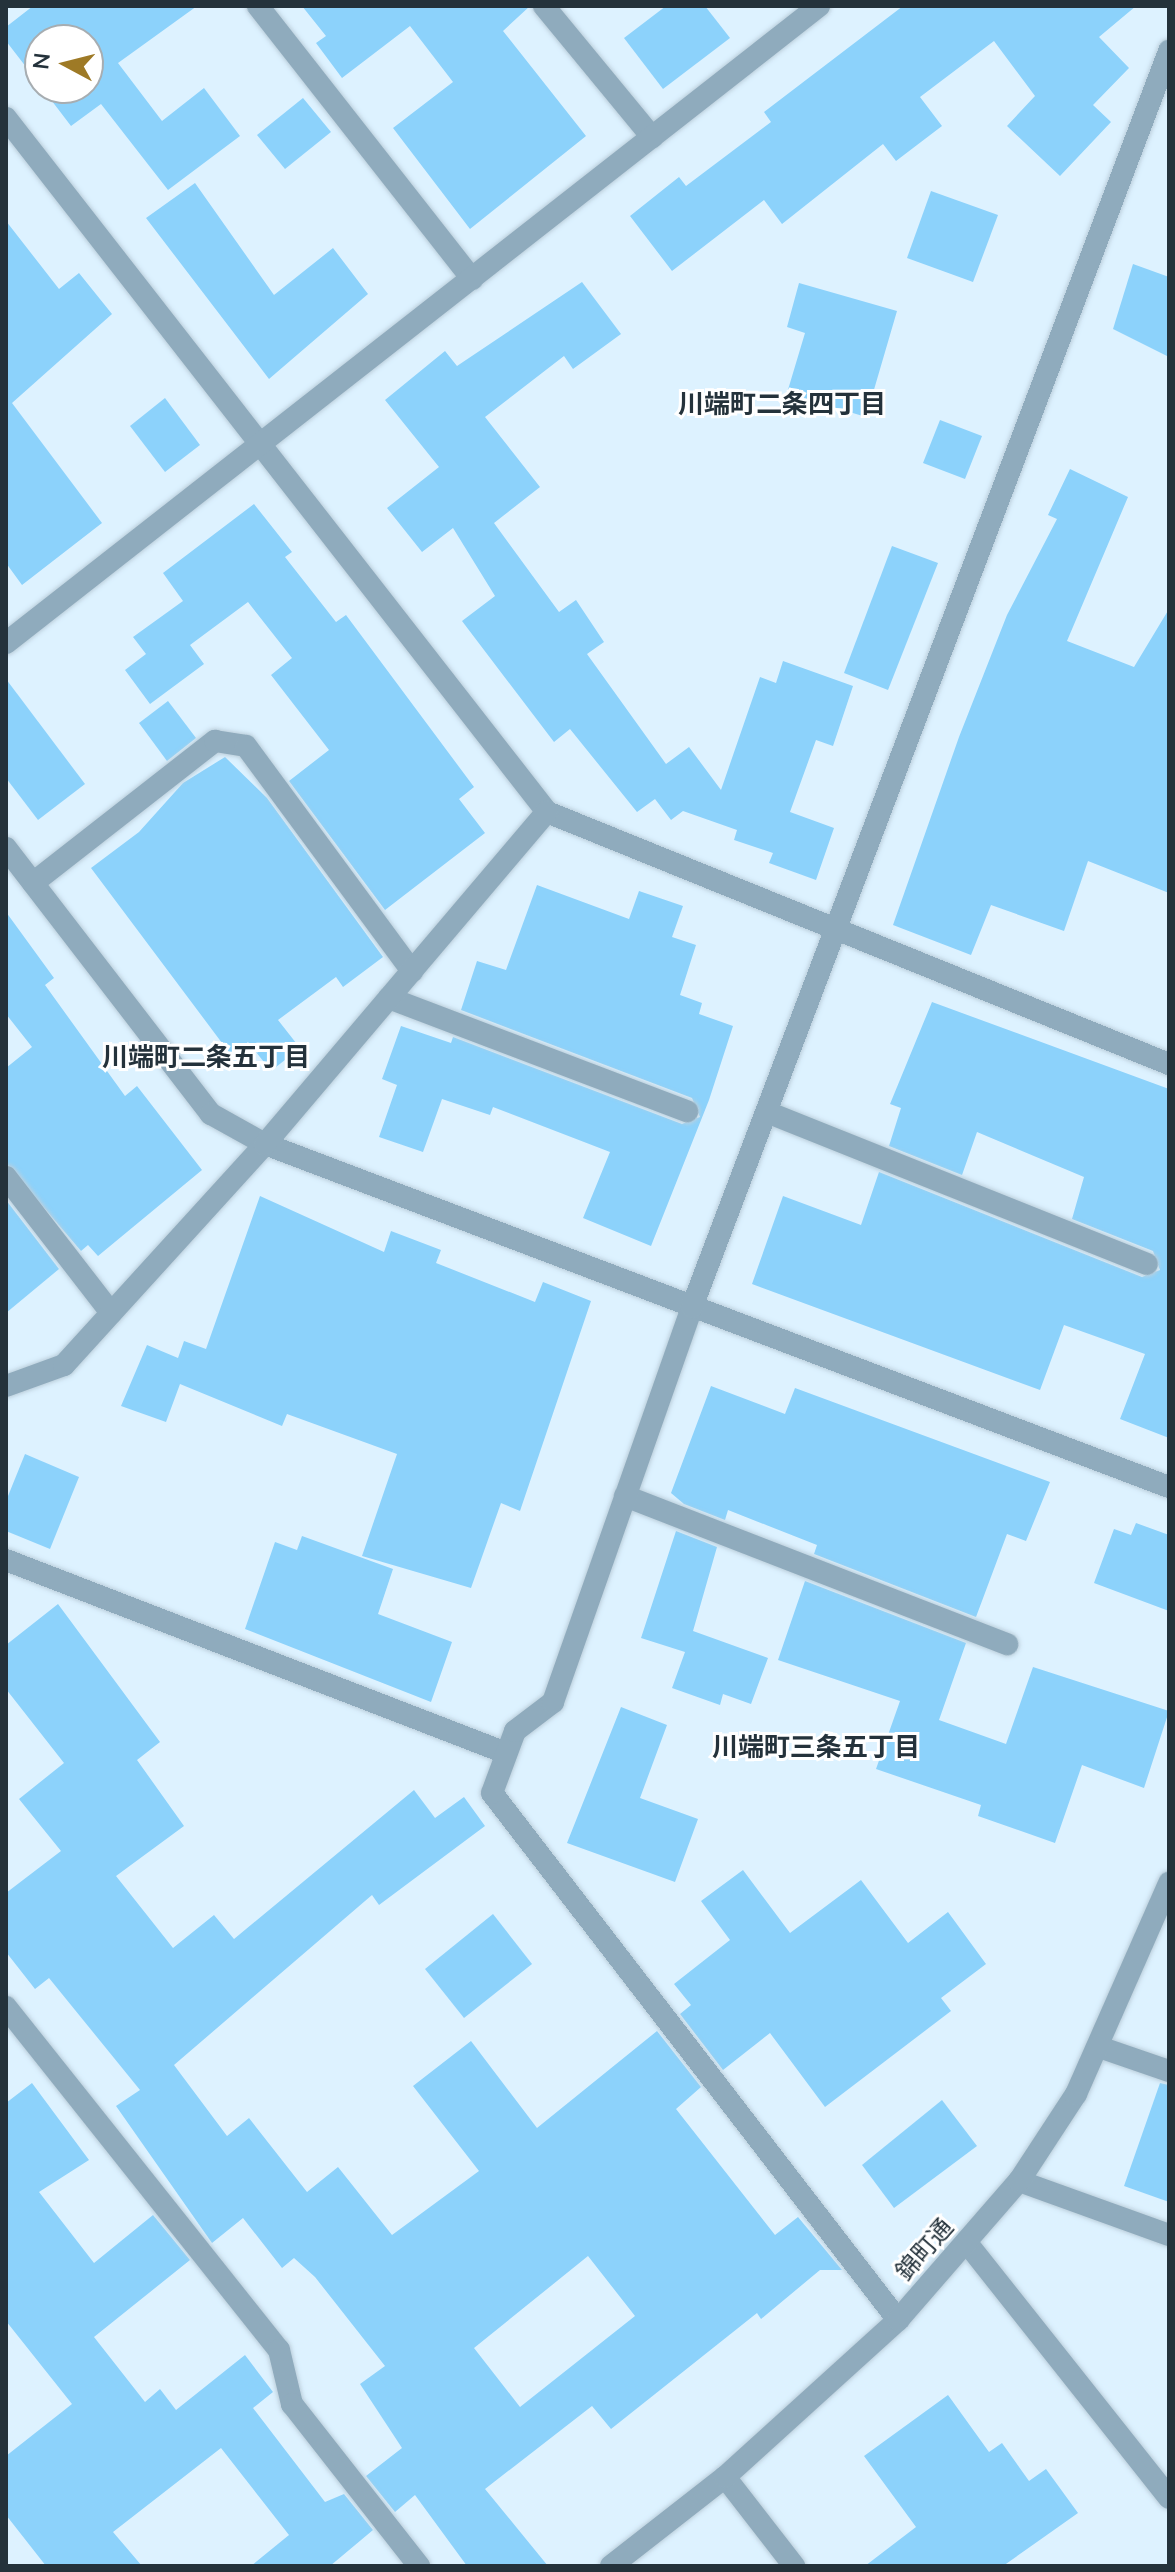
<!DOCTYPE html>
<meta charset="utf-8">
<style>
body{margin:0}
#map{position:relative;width:1175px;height:2572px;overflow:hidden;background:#ddf2ff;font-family:"Nunito Sans","Noto Sans JP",sans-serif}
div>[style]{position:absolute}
.building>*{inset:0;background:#8cd2fb}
.roads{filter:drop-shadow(0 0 2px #bccfdc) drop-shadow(0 0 2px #bccfdc)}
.service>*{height:22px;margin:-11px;padding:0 11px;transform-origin:11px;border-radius:11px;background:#8fabbd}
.minor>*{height:22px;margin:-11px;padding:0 11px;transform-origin:11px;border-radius:11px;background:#8fabbd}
.tertiary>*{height:22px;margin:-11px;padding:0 11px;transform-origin:11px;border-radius:11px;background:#8fabbd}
span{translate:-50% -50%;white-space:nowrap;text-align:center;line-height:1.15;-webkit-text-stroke:6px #fff;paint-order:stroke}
.street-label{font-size:24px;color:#24323b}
.neighbourhood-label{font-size:26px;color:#24323b;font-weight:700}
.frame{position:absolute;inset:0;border:8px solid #24323b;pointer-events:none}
.north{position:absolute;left:24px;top:24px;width:80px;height:80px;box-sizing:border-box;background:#fff;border:2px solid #a7adb1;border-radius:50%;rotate:277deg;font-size:22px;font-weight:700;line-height:32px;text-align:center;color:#24323b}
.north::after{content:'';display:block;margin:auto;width:28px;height:36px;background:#9e7a26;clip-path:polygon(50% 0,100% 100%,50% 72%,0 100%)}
</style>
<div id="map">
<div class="building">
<i style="clip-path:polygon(33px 6px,197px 6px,118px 63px,162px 121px,204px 88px,240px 136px,168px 190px,101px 104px,71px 126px,42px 88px,88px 88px,88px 40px,40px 40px,40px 85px,6px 41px,6px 27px)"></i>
<i style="clip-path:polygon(302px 6px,530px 6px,503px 31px,586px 136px,470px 229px,393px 128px,453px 82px,410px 26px,342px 78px,316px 43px,326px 36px)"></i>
<i style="clip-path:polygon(666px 6px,705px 6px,730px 38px,663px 89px,624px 38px)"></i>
<i style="clip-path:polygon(903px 6px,1136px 6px,1099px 37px,1129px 68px,1093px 105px,1111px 122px,1060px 176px,1007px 126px,1035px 96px,994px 41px,920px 97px,942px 126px,896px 161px,883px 144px,782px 224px,764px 200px,672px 271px,630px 216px,679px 177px,686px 186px,771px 122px,764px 112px)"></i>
<i style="clip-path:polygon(303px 98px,331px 132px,285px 169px,257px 135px)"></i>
<i style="clip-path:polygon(195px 183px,274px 295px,333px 248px,368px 294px,269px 379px,146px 218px)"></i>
<i style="clip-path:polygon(931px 191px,998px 215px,973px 282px,907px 258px)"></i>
<i style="clip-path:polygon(6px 221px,59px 289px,79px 273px,112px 314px,12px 403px,102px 523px,22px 585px,6px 563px)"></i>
<i style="clip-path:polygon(1133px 264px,1169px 277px,1169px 357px,1113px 329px)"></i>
<i style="clip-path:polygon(582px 282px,621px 334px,573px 369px,564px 356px,485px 417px,540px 487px,494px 523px,559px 612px,576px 600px,604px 642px,587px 654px,666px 764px,689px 747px,721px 790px,760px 677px,776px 683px,783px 661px,853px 686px,833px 746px,816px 740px,790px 812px,834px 828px,816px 880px,769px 863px,773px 853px,734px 840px,737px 830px,683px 811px,671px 820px,655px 799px,637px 812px,570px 729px,554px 742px,462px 621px,495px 596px,453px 528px,422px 552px,387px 508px,439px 467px,385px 400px,445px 351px,457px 366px)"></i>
<i style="clip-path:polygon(799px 283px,897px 311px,866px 417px,787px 393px,805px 333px,787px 327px)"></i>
<i style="clip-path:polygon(165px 398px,200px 445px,165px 472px,130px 426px)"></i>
<i style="clip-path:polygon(940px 420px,982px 436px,965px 479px,923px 463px)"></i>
<i style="clip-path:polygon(1070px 469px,1128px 497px,1067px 641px,1134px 667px,1169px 609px,1169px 893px,1088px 861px,1064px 931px,991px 905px,971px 955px,893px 925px,959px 737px,1007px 615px,1057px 519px,1048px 515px)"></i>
<i style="clip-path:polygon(254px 504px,292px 552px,285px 557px,336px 622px,346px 615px,474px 787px,459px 799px,485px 833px,385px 910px,289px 781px,329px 750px,271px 675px,292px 658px,248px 602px,190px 645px,204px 664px,150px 704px,125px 670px,146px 654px,133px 637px,183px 601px,163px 573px)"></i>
<i style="clip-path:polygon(892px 546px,938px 563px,888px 690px,844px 673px)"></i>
<i style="clip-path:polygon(6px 679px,85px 784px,38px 820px,6px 778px)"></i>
<i style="clip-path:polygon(168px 701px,196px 738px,167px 761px,139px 723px)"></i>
<i style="clip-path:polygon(225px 757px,267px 798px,383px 957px,343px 987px,336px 977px,278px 1020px,300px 1048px,271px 1071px,248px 1042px,231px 1055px,91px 868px,139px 832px,183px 783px)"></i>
<i style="clip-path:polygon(537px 885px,629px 919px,639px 891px,683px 906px,672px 937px,696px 945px,680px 995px,702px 1003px,699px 1014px,733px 1026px,709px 1100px,651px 1246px,583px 1218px,610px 1152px,493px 1107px,490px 1115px,442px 1099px,423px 1152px,379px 1137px,397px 1085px,382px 1079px,401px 1026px,451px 1043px,453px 1037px,682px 1124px,700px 1117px,692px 1098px,461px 1010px,477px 961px,506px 970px)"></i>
<i style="clip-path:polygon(6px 912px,54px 978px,45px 985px,125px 1096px,137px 1086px,202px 1170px,98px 1256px,88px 1245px,81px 1251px,6px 1163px,6px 1068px,32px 1047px,6px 1014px)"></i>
<i style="clip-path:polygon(932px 1002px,1169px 1089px,1169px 1438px,1120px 1419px,1145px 1354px,1064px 1325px,1040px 1390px,752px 1284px,783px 1196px,861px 1225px,879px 1172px,1142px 1277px,1160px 1270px,1153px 1251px,1072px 1219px,1084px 1177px,977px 1132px,962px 1175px,889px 1146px,901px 1108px,890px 1104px)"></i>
<i style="clip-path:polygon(260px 1196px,384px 1252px,391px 1231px,441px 1250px,436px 1263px,535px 1302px,543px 1282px,591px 1301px,520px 1511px,501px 1503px,471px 1588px,362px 1556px,397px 1454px,287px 1414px,282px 1426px,180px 1384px,166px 1422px,121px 1406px,147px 1345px,178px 1358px,184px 1341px,206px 1349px)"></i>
<i style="clip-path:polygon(6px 1200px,59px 1269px,6px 1313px)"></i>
<i style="clip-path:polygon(711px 1386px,785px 1414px,795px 1388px,1050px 1482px,1026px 1541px,1007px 1534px,976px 1617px,814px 1554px,817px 1545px,728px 1510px,725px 1520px,684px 1504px,671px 1493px)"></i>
<i style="clip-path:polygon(25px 1454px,79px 1477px,50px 1549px,6px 1531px,6px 1501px)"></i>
<i style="clip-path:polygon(1136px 1523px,1169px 1535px,1169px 1611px,1094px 1583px,1114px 1529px,1131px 1535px)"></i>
<i style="clip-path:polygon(676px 1531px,717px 1547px,693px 1631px,768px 1658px,751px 1704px,723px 1694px,720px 1705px,672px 1688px,685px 1652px,641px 1638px)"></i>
<i style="clip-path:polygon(302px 1536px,393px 1569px,378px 1614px,452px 1642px,431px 1702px,245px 1629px,275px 1542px,297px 1550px)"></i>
<i style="clip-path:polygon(805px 1581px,966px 1643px,939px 1720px,1006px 1744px,1033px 1667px,1169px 1711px,1144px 1788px,1082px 1765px,1055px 1843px,978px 1816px,981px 1805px,876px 1769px,900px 1701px,778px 1660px)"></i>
<i style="clip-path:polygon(evenodd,58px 1604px,160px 1742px,137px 1760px,184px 1826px,116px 1876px,173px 1948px,214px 1915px,234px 1939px,414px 1790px,435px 1818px,464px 1797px,485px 1826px,379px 1905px,372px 1895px,174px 2065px,227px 2136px,249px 2118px,307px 2192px,338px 2167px,392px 2235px,479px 2171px,413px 2086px,471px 2041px,537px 2128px,657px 2031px,701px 2087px,676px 2109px,775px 2235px,798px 2217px,842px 2270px,820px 2270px,761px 2319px,757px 2313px,611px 2429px,592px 2406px,485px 2489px,548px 2566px,467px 2566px,415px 2495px,395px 2512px,366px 2476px,402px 2448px,360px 2384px,385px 2366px,315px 2277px,294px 2258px,282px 2268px,243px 2218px,212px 2243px,116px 2106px,140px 2090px,49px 1978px,35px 1989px,6px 1952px,6px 1893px,61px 1851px,19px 1799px,64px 1763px,6px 1689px,6px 1645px,58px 1604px,588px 2256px,635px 2316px,520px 2407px,474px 2348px,588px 2256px)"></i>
<i style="clip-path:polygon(621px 1707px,667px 1725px,640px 1798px,698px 1819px,675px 1882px,567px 1843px)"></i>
<i style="clip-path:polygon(743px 1870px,790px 1933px,861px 1880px,908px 1943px,948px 1912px,986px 1964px,941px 1998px,951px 2011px,825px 2107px,770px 2033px,723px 2070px,680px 2014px,691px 2005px,674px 1984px,730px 1940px,701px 1901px)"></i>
<i style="clip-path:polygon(493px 1914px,532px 1964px,464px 2018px,425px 1969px)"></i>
<i style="clip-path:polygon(32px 2083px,89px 2160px,39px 2192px,94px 2263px,153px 2215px,190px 2260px,94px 2337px,145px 2402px,160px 2389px,176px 2410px,245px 2355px,273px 2392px,253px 2408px,325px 2502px,344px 2494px,373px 2530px,330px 2566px,251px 2566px,289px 2535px,221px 2448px,113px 2532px,142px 2566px,46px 2566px,6px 2515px,6px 2456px,72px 2404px,6px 2321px,6px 2103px)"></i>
<i style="clip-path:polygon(1160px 2083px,1169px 2085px,1169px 2202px,1124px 2186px)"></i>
<i style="clip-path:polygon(942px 2100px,977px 2146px,894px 2208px,862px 2165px)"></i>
<i style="clip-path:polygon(948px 2395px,989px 2452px,1002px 2443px,1029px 2481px,1046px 2469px,1078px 2513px,1003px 2566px,865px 2566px,916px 2527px,864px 2456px)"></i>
</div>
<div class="roads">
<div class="service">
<i style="left:33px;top:883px;width:231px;rotate:-38deg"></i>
<i style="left:215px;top:741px;width:31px;rotate:9deg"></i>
<i style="left:246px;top:746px;width:280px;rotate:53.6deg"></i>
<i style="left:389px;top:998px;width:319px;rotate:20.8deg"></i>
<i style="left:767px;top:1112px;width:409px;rotate:21.8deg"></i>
<i style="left:625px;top:1496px;width:410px;rotate:21.2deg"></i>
<i style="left:6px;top:1560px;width:536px;rotate:21.11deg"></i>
<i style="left:1019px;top:2181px;width:159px;rotate:19.8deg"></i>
<i style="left:967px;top:2243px;width:325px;rotate:51.6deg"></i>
</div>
<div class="minor">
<i style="left:258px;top:6px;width:347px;rotate:51.9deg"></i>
<i style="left:544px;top:6px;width:170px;rotate:50.5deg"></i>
<i style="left:6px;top:118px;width:880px;rotate:52.06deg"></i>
<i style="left:547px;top:812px;width:671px;rotate:22.06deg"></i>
<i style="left:6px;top:643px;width:1033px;rotate:-38.08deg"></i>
<i style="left:6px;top:848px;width:336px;rotate:52.4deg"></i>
<i style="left:211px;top:1114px;width:62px;rotate:29.1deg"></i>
<i style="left:265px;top:1144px;width:967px;rotate:20.78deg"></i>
<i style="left:6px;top:1177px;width:172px;rotate:52.3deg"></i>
<i style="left:6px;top:1386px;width:62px;rotate:-19.9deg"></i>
<i style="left:64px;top:1365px;width:299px;rotate:-47.7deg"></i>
<i style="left:265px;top:1144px;width:436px;rotate:-49.7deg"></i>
<i style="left:6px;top:2007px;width:438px;rotate:51.5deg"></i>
<i style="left:279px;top:2350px;width:56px;rotate:76.5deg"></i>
<i style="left:292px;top:2404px;width:206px;rotate:51.9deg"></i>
<i style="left:1099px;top:2047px;width:74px;rotate:18.9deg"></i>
<i style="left:898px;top:2320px;width:665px;rotate:-127.61deg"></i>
<i style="left:492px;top:1793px;width:66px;rotate:-69.6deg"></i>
<i style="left:515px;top:1731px;width:48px;rotate:-37.3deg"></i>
<i style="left:553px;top:1702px;width:419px;rotate:-70.6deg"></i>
<i style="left:692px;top:1307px;width:1344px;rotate:-69.2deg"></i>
<i style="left:725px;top:2477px;width:113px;rotate:52.2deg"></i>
</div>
<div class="tertiary">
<i style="left:611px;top:2566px;width:145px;rotate:-38deg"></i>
<i style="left:725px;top:2477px;width:234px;rotate:-42.2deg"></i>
<i style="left:898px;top:2320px;width:184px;rotate:-49deg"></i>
<i style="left:1019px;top:2181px;width:104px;rotate:-56.8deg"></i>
<i style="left:1076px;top:2094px;width:231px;rotate:-66.2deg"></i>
</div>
</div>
<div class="street-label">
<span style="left:925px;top:2250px;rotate:-49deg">錦町通</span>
</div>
<div class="neighbourhood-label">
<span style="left:782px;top:405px">川端町二条四丁目</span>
<span style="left:206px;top:1058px">川端町二条五丁目</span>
<span style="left:816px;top:1748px">川端町三条五丁目</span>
</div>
<div class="frame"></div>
<div class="north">N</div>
</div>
